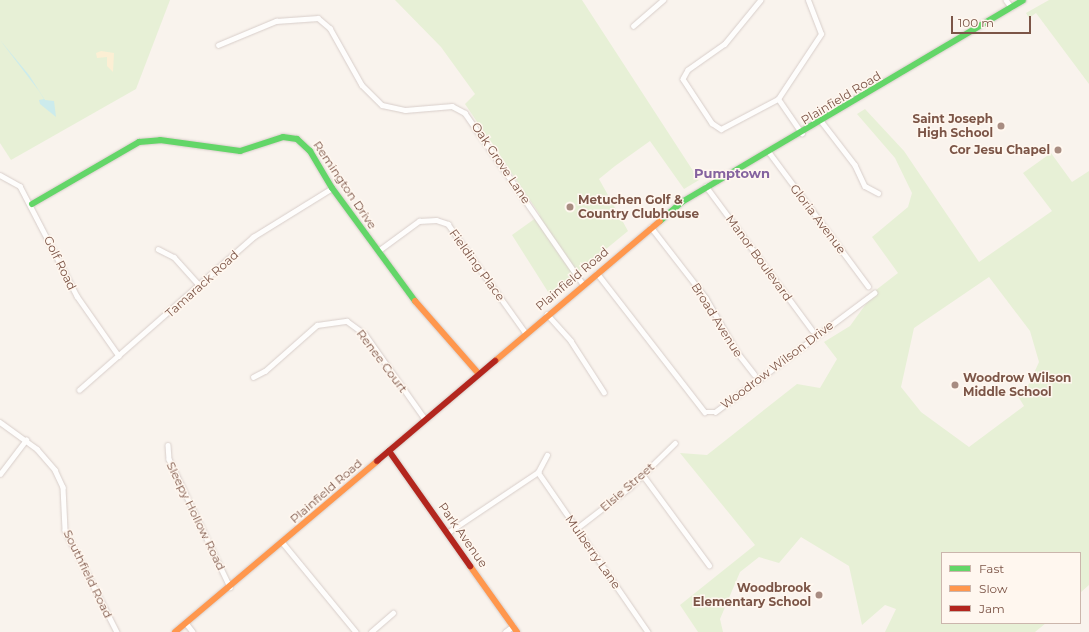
<!DOCTYPE html>
<style>
body{margin:0}
#map{position:relative;width:1089px;height:632px;overflow:hidden;background:#f9f3ed;font-family:Montserrat,sans-serif}
div>[style]{position:absolute}
.green>*{inset:0;background:#e7f0d6}
.sand>*{inset:0;background:#fcefd4}
.water>*{inset:0;background:#ccebec}
.roads{filter:drop-shadow(0 0 1px #d8ceca) drop-shadow(0 0 1px #d8ceca)}
.street>*{height:4.5px;margin:-2.25px;padding:0 2.25px;transform-origin:2.25px;border-radius:2.25px;background:#fefdfc}
.fast>*{height:6px;margin:-3px;padding:0 3px;transform-origin:3px;border-radius:3px;background:#63d668}
.slow>*{height:6px;margin:-3px;padding:0 3px;transform-origin:3px;border-radius:3px;background:#ff974d}
.jam>*{height:6px;margin:-3px;padding:0 3px;transform-origin:3px;border-radius:3px;background:#b3261e}
.dots>*{width:11px;height:11px;translate:-50% -50%;box-sizing:border-box;border:2px solid #fff7ef;border-radius:50%}
span{translate:-50% -50%;white-space:nowrap;text-align:center;line-height:1.15;-webkit-text-stroke:3px #fff7ef;paint-order:stroke}
.street-label{font-size:12px;color:#7c5547}
.poi-label{font-size:12px;color:#7c5547;font-weight:700}
.right{translate:-100% -50%;text-align:right}
.left{translate:0 -50%;text-align:left}
.neighbourhood-label{font-size:13px;color:#85639f;font-weight:700}
.legend{position:absolute;left:941px;top:552px;width:140px;height:72px;box-sizing:border-box;background:#fff7ef;border:1px solid #cbb6ac;margin:0;padding:5px 7px;list-style:none;font-size:12px;color:#7c5547}
.legend li{display:flex;align-items:center;gap:8px;height:20px}
.legend b{width:20px;border:1px solid #cbb6ac}
.scale{position:absolute;left:951px;top:16px;width:80px;height:18px;box-sizing:border-box;border:2px solid #7c5547;border-top:0;padding-left:5px;font-size:12px;line-height:14px;white-space:nowrap;color:#7c5547;-webkit-text-stroke:3px #fff7ef;paint-order:stroke}
</style>
<div id="map">
<div class="green">
<i style="clip-path:polygon(0 0,170px 0,136px 89px,11px 160px,0 143px)"></i>
<i style="clip-path:polygon(395px 0,582px 0,699px 180px,684px 189px,650px 141px,615px 166px,599px 179px,628px 231px,550px 295px,512px 235px,540px 215px,465px 104px,475px 94px,441px 47px)"></i>
<i style="clip-path:polygon(1049px 0,1089px 0,1089px 84px,1036px 13px,1029px 18px,1026px 13px)"></i>
<i style="clip-path:polygon(evenodd,865px 109px,904px 151px,979px 262px,1052px 211px,1023px 173px,1051px 153px,1072px 182px,1089px 171px,1089px 585px,1080px 593px,1080px 553px,942px 553px,942px 623px,1046px 623px,1035px 632px,885px 632px,896px 609px,885px 605px,862px 625px,849px 566px,801px 537px,779px 563px,759px 557px,740px 572px,720px 619px,723px 632px,698px 632px,680px 605px,755px 545px,680px 453px,707px 455px,797px 384px,820px 388px,837px 359px,824px 342px,850px 326px,876px 290px,898px 273px,872px 237px,908px 207px,912px 193px,895px 158px,857px 114px,865px 109px,989px 277px,1030px 331px,1039px 362px,1029px 384px,1016px 393px,1024px 406px,969px 447px,921px 412px,901px 387px,914px 328px,989px 277px)"></i>
</div>
<div class="sand">
<i style="clip-path:polygon(101px 51px,114px 53px,113px 72px,107px 66px,107px 57px,97px 58px,96px 53px)"></i>
</div>
<div class="water">
<i style="clip-path:polygon(0 40px,29px 75px,45px 100px,54px 101px,56px 117px,40px 104px,39px 100px,44px 99px,39px 91px)"></i>
</div>
<div class="roads">
<div class="street">
<i style="left:761px;top:0;width:57px;rotate:129.3deg"></i>
<i style="left:725px;top:44px;width:45px;rotate:144.9deg"></i>
<i style="left:688px;top:70px;width:10px;rotate:119deg"></i>
<i style="left:683px;top:79px;width:53px;rotate:56.6deg"></i>
<i style="left:712px;top:123px;width:11px;rotate:34deg"></i>
<i style="left:721px;top:129px;width:64px;rotate:-27.8deg"></i>
<i style="left:1006px;top:0;width:9px;rotate:54deg"></i>
<i style="left:633px;top:26px;width:40px;rotate:-41deg"></i>
<i style="left:218px;top:45px;width:63px;rotate:-22.5deg"></i>
<i style="left:276px;top:21px;width:42px;rotate:-4.1deg"></i>
<i style="left:318px;top:18px;width:16px;rotate:40deg"></i>
<i style="left:330px;top:28px;width:65px;rotate:60.7deg"></i>
<i style="left:362px;top:85px;width:28px;rotate:45deg"></i>
<i style="left:382px;top:105px;width:24px;rotate:12deg"></i>
<i style="left:405px;top:110px;width:47px;rotate:-4.9deg"></i>
<i style="left:452px;top:106px;width:15px;rotate:28deg"></i>
<i style="left:465px;top:113px;width:208px;rotate:55.4deg"></i>
<i style="left:822px;top:122px;width:54px;rotate:52.5deg"></i>
<i style="left:855px;top:165px;width:23px;rotate:65deg"></i>
<i style="left:865px;top:186px;width:15px;rotate:28deg"></i>
<i style="left:802px;top:134px;width:42px;rotate:-124.4deg"></i>
<i style="left:778px;top:99px;width:78px;rotate:-56.5deg"></i>
<i style="left:821px;top:34px;width:36px;rotate:-111deg"></i>
<i style="left:769px;top:152px;width:167px;rotate:53.5deg"></i>
<i style="left:0;top:175px;width:23px;rotate:29deg"></i>
<i style="left:20px;top:186px;width:124px;rotate:62.6deg"></i>
<i style="left:77px;top:296px;width:73px;rotate:55deg"></i>
<i style="left:706px;top:186px;width:179px;rotate:53.6deg"></i>
<i style="left:651px;top:227px;width:90px;rotate:52.2deg"></i>
<i style="left:706px;top:298px;width:62px;rotate:60.1deg"></i>
<i style="left:737px;top:352px;width:28px;rotate:52deg"></i>
<i style="left:158px;top:249px;width:18px;rotate:27deg"></i>
<i style="left:174px;top:257px;width:39px;rotate:48deg"></i>
<i style="left:378px;top:251px;width:51px;rotate:-36.2deg"></i>
<i style="left:419px;top:221px;width:17px;rotate:-3deg"></i>
<i style="left:436px;top:220px;width:13px;rotate:18deg"></i>
<i style="left:448px;top:224px;width:133px;rotate:54.5deg"></i>
<i style="left:597px;top:273px;width:176px;rotate:52.2deg"></i>
<i style="left:705px;top:412px;width:10px"></i>
<i style="left:715px;top:412px;width:199px;rotate:-36.8deg"></i>
<i style="left:547px;top:314px;width:36px;rotate:48deg"></i>
<i style="left:571px;top:341px;width:61px;rotate:57.1deg"></i>
<i style="left:253px;top:377px;width:13px;rotate:-27deg"></i>
<i style="left:265px;top:371px;width:69px;rotate:-41.5deg"></i>
<i style="left:317px;top:325px;width:30px;rotate:-8deg"></i>
<i style="left:347px;top:321px;width:22px;rotate:36deg"></i>
<i style="left:365px;top:334px;width:104px;rotate:54.8deg"></i>
<i style="left:79px;top:390px;width:232px;rotate:-41.3deg"></i>
<i style="left:253px;top:237px;width:93px;rotate:-31.8deg"></i>
<i style="left:0;top:422px;width:46px;rotate:36.1deg"></i>
<i style="left:37px;top:449px;width:28px;rotate:49deg"></i>
<i style="left:55px;top:470px;width:19px;rotate:65deg"></i>
<i style="left:63px;top:487px;width:43px;rotate:87.3deg"></i>
<i style="left:65px;top:530px;width:114px;rotate:63deg"></i>
<i style="left:168px;top:445px;width:14px;rotate:86deg"></i>
<i style="left:169px;top:459px;width:142px;rotate:64.5deg"></i>
<i style="left:538px;top:472px;width:19px;rotate:-62deg"></i>
<i style="left:0;top:474px;width:43px;rotate:-52.6deg"></i>
<i style="left:643px;top:475px;width:112px;rotate:53.7deg"></i>
<i style="left:577px;top:528px;width:66px;rotate:-37.6deg"></i>
<i style="left:629px;top:488px;width:64px;rotate:-44.4deg"></i>
<i style="left:447px;top:533px;width:110px;rotate:-33.8deg"></i>
<i style="left:538px;top:472px;width:194px;rotate:55.5deg"></i>
<i style="left:283px;top:543px;width:115px;rotate:50.6deg"></i>
<i style="left:186px;top:623px;width:11px;rotate:52deg"></i>
<i style="left:371px;top:632px;width:29px;rotate:-41deg"></i>
<i style="left:505px;top:632px;width:10px;rotate:-37deg"></i>
</div>
<div class="fast">
<i style="left:32px;top:204px;width:124px;rotate:-30.1deg"></i>
<i style="left:139px;top:142px;width:21px;rotate:-5deg"></i>
<i style="left:160px;top:140px;width:81px;rotate:7.8deg"></i>
<i style="left:240px;top:151px;width:45px;rotate:-18deg"></i>
<i style="left:283px;top:137px;width:14px;rotate:8deg"></i>
<i style="left:297px;top:139px;width:18px;rotate:43deg"></i>
<i style="left:310px;top:151px;width:43px;rotate:59.3deg"></i>
<i style="left:332px;top:188px;width:140px;rotate:53.7deg"></i>
<i style="left:660px;top:221px;width:29px;rotate:-41deg"></i>
<i style="left:682px;top:202px;width:396px;rotate:-30.6deg"></i>
</div>
<div class="slow">
<i style="left:415px;top:301px;width:96px;rotate:48.8deg"></i>
<i style="left:495px;top:361px;width:216px;rotate:-40.3deg"></i>
<i style="left:470px;top:566px;width:81px;rotate:54.5deg"></i>
<i style="left:175px;top:632px;width:265px;rotate:-40.2deg"></i>
</div>
<div class="jam">
<i style="left:389px;top:451px;width:141px;rotate:54.8deg"></i>
<i style="left:377px;top:461px;width:155px;rotate:-40.3deg"></i>
</div>
</div>
<div class="dots">
<i style="left:1001px;top:126px;background:#a88c81"></i>
<i style="left:1058px;top:150px;background:#a88c81"></i>
<i style="left:570px;top:207px;background:#a88c81"></i>
<i style="left:955px;top:385px;background:#a88c81"></i>
<i style="left:819px;top:595px;background:#a88c81"></i>
</div>
<div class="street-label">
<span style="left:841px;top:98px;rotate:-31deg">Plainfield Road</span>
<span style="left:501px;top:163px;rotate:56deg">Oak Grove Lane</span>
<span style="left:345px;top:185px;rotate:56deg">Remington Drive</span>
<span style="left:818px;top:219px;rotate:53deg">Gloria Avenue</span>
<span style="left:759px;top:258px;rotate:54deg">Manor Boulevard</span>
<span style="left:60px;top:263px;rotate:64deg">Golf Road</span>
<span style="left:477px;top:265px;rotate:54deg">Fielding Place</span>
<span style="left:572px;top:279px;rotate:-40deg">Plainfield Road</span>
<span style="left:202px;top:284px;rotate:-42deg">Tamarack Road</span>
<span style="left:717px;top:320px;rotate:58deg">Broad Avenue</span>
<span style="left:382px;top:361px;rotate:53deg">Renee Court</span>
<span style="left:777px;top:365px;rotate:-37deg">Woodrow Wilson Drive</span>
<span style="left:627px;top:487px;rotate:-41deg">Elsie Street</span>
<span style="left:326px;top:491px;rotate:-41deg">Plainfield Road</span>
<span style="left:196px;top:516px;rotate:64deg">Sleepy Hollow Road</span>
<span style="left:463px;top:535px;rotate:55deg">Park Avenue</span>
<span style="left:593px;top:552px;rotate:55deg">Mulberry Lane</span>
<span style="left:88px;top:574px;rotate:64deg">Southfield Road</span>
</div>
<div class="poi-label">
<span class="right" style="left:993px;top:126px">Saint Joseph<br>High School</span>
<span class="right" style="left:1050px;top:150px">Cor Jesu Chapel</span>
<span class="left" style="left:578px;top:207px">Metuchen Golf &amp;<br>Country Clubhouse</span>
<span class="left" style="left:963px;top:385px">Woodrow Wilson<br>Middle School</span>
<span class="right" style="left:811px;top:595px">Woodbrook<br>Elementary School</span>
</div>
<div class="neighbourhood-label">
<span style="left:732px;top:173px">Pumptown</span>
</div>
<ul class="legend">
<li><b style="height:5px;background:#63d668"></b>Fast</li>
<li><b style="height:5px;background:#ff974d"></b>Slow</li>
<li><b style="height:5px;background:#b3261e"></b>Jam</li>
</ul>
<div class="scale">100 m</div>
</div>
